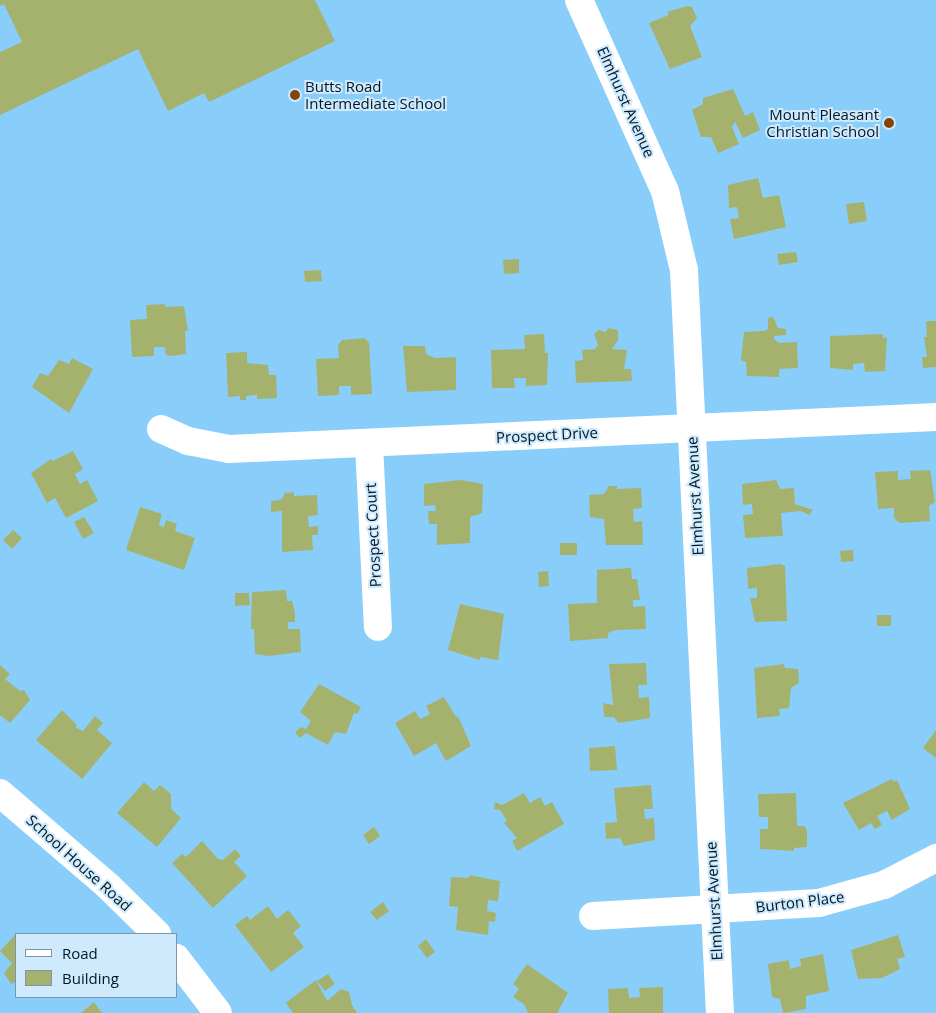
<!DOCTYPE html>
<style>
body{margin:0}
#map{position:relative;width:936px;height:1013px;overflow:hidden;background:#89cefa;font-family:"Open Sans",sans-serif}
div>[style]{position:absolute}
.building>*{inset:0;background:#a5b26d}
.minor>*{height:28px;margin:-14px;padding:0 14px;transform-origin:14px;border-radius:14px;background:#fff}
.dots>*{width:14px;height:14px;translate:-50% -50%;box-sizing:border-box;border:2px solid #cfeafc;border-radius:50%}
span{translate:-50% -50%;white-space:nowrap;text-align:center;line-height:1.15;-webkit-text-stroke:4px #cfeafc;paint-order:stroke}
.poi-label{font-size:15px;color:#001727}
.left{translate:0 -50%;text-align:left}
.right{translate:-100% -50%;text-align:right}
.street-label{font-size:15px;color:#001727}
.legend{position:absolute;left:15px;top:933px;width:162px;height:65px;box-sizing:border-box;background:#cfeafc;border:1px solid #7c96a7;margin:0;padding:6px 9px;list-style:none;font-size:15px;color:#001727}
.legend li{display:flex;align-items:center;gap:10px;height:25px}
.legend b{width:25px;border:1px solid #7c96a7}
</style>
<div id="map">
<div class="building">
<i style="clip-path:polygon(0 0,315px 0,335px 41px,209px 102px,204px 93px,168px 111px,138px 49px,0 115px,0 52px,22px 42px,4px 4px,0 6px)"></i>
<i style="clip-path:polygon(687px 6px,692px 7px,697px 18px,690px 26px,702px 57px,670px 69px,649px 23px,669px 15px,667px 12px)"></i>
<i style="clip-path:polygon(733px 89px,745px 116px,753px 112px,760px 130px,743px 138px,735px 122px,732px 127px,739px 144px,718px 153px,711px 137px,701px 137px,692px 110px,703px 104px,703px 98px)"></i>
<i style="clip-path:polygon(758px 178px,763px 198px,779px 195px,786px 227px,734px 239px,730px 219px,739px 218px,737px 207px,729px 208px,728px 185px)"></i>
<i style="clip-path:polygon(864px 202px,867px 221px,849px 224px,846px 204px)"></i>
<i style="clip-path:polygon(796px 252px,798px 262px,779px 265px,777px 254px)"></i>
<i style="clip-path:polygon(519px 259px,519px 273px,504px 274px,503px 260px)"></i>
<i style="clip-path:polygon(321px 270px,322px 281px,305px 282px,304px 271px)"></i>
<i style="clip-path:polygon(165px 304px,165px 307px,184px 306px,188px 331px,185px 331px,186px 354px,171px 356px,166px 355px,165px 347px,154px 347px,154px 356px,132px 357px,130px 320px,147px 319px,146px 305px)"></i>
<i style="clip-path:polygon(773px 317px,778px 328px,786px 329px,786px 335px,774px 336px,774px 339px,779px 343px,797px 342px,798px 368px,779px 369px,779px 377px,747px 376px,746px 362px,741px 360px,744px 332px,765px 331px,768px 329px,768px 318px)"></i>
<i style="clip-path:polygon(926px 321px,936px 321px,936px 367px,923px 368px,922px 357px,927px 357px,924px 337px,927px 337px)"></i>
<i style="clip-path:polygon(608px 328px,618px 330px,618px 340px,612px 349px,627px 350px,624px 369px,631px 369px,632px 381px,576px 383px,575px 361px,583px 360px,582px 350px,595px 349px,598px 345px,594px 334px,598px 330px,606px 332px)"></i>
<i style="clip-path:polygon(544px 334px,545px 353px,548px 353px,547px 385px,526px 386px,526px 378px,514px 378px,515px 388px,492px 388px,491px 350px,525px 349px,524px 335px)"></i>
<i style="clip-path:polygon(883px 334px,883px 338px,887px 337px,885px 371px,865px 372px,864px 363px,853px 364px,853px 370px,830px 368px,830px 336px)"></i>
<i style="clip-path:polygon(365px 338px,369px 343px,372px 394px,351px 395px,351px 386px,339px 386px,339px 395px,318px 396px,316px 359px,339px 358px,338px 345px,342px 340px)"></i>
<i style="clip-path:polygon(403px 346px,425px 346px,426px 354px,435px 358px,456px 357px,456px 390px,407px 392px)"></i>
<i style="clip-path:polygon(247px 352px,247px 363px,268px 365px,269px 375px,276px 375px,277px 398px,257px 399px,257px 395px,246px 396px,246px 400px,240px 400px,240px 396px,228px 397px,226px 353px)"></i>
<i style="clip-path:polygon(72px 358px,93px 369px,69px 413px,32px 387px,40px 373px,48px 376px,59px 360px,69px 364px)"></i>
<i style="clip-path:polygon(73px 451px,83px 469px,75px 474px,80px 484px,87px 480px,98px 501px,66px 518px,55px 498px,47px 503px,31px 473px,51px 459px,53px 461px)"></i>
<i style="clip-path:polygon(930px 470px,935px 502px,929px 506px,930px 521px,900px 523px,894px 518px,894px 508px,878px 509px,875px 472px,898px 471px,898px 480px,911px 479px,910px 471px)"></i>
<i style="clip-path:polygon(461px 480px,483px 484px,482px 513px,470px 517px,470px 543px,437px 545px,437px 524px,429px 524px,428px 511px,436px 511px,435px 505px,424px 506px,424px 484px)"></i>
<i style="clip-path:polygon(776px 480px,780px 489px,794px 488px,795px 504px,813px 510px,809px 515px,801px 511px,781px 513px,783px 536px,745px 538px,743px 515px,753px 514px,752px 504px,743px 505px,742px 484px)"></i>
<i style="clip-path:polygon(609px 486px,617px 486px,617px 489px,641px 488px,642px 508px,633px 509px,634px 522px,642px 521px,643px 545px,606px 545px,604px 519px,590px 517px,589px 495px,604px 494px)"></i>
<i style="clip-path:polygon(294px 492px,294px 496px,317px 495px,318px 515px,308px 516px,309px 527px,318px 526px,318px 535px,312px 535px,313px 550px,282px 552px,282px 511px,271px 512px,271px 501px,281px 500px,285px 493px)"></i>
<i style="clip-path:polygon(140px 507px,162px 514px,159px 525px,164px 527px,166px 520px,177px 524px,175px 531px,195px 538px,184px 570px,126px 550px)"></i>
<i style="clip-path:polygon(84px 517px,94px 533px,83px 539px,74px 522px)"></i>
<i style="clip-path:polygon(13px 530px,22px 538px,12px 549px,3px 540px)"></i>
<i style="clip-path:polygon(560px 543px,577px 543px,577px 555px,560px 555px)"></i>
<i style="clip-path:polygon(853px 550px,854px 561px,841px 562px,840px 551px)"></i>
<i style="clip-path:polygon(780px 564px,785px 566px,787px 621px,755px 622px,750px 598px,757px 598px,757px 588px,748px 589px,747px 568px)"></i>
<i style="clip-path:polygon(631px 568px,632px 579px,637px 579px,640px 600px,633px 600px,633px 607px,645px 606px,646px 629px,616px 630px,608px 633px,608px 638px,570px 641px,568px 604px,597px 603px,597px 570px)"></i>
<i style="clip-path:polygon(548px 571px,549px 586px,539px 587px,538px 572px)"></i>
<i style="clip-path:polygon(286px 590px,287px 601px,292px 601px,295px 612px,295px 622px,288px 622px,288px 629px,300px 629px,301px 652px,269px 656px,255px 654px,254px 629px,251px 629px,252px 592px)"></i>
<i style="clip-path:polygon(235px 593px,249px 593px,250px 605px,235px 606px)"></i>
<i style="clip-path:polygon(460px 604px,504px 614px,498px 660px,480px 657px,480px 660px,448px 650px)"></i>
<i style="clip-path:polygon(877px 615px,891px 615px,891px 626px,877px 626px)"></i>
<i style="clip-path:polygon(646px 663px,647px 685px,638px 685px,639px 698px,649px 697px,650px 718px,618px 723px,614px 717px,604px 717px,603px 703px,613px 705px,609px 664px)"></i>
<i style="clip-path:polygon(784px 664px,785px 668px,798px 669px,799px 683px,791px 688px,789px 708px,779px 709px,780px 716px,757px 718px,754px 668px)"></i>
<i style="clip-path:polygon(0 665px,10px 674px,5px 679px,20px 691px,24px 690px,30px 700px,10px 723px,0 715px)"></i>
<i style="clip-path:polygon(319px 684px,361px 707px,357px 714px,354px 713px,346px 734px,335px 732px,328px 745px,306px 733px,300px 738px,295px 732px,301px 727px,306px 729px,311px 721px,300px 712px)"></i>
<i style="clip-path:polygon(444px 697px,456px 717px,458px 716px,471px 746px,446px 761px,436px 743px,414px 756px,395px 723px,415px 711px,420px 719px,430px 714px,426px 706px)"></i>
<i style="clip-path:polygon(62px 710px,77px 725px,75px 727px,83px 731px,95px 716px,103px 723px,97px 730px,112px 743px,82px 779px,36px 740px)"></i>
<i style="clip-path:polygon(936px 730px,936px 758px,923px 748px)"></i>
<i style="clip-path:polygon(615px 746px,617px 770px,590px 771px,589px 748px)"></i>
<i style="clip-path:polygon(892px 779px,894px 782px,897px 780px,910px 809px,892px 820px,887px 811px,877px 816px,882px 825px,875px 829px,871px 823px,859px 830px,843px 803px)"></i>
<i style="clip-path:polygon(144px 782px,154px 791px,160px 785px,171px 794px,171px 809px,181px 818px,157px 847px,117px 813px)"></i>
<i style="clip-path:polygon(651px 785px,653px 809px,644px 809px,645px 819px,654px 818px,655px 840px,624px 846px,620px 838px,606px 839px,605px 823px,617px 822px,614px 788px)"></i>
<i style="clip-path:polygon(524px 793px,530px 803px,540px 797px,545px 806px,552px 802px,564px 824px,517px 851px,512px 841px,517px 838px,504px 823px,507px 821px,500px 810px,494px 809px,495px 802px,502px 805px)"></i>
<i style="clip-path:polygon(796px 793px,797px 826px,804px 826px,807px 830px,807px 847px,794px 848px,794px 851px,760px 849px,760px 829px,768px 829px,768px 817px,759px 817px,758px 794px)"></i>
<i style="clip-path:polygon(374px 827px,380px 836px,369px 844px,363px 835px)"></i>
<i style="clip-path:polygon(202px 841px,218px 859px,223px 860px,235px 849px,241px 856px,234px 862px,247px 876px,213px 908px,172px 863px,182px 854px,186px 857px)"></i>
<i style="clip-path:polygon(469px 875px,500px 881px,498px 901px,488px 900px,487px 911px,496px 913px,495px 922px,489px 921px,488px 935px,456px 930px,458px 907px,449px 906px,451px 877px,469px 878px)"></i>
<i style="clip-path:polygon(383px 902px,389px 911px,377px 920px,370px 912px)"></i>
<i style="clip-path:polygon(268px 906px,277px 919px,288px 910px,301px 926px,293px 933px,304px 947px,271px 972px,235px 925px,247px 916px,250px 920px)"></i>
<i style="clip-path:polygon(16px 934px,16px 982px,11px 984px,4px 973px,12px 963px,0 951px)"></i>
<i style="clip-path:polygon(898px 935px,905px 957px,897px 959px,900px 969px,882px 978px,858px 979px,851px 950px)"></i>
<i style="clip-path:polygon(426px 939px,435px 952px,427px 958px,418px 946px)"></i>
<i style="clip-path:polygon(823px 954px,829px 991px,806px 996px,806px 1009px,783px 1013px,780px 999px,772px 997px,768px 964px,789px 960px,790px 969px,801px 966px,800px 959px)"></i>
<i style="clip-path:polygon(527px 964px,568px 993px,557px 1013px,528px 1013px,524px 1004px,513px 997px,519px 989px,513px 984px)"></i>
<i style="clip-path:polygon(328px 974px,335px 984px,325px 991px,317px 981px)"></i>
<i style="clip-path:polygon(316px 980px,327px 1001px,341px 989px,349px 992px,352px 1005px,357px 1013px,293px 1013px,286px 1003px,288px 1001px)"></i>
<i style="clip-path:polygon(663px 987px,663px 1013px,609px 1013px,608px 989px,628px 988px,629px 998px,640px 997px,639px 988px)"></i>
<i style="clip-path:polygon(94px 1002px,102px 1013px,81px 1013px)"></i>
</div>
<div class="minor">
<i style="left:579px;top:0;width:209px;rotate:65.8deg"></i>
<i style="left:665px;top:191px;width:81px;rotate:76.5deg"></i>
<i style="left:684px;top:270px;width:744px;rotate:87.23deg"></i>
<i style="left:161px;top:429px;width:30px;rotate:24deg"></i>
<i style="left:188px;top:441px;width:42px;rotate:11deg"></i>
<i style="left:229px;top:449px;width:708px;rotate:-2.59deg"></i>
<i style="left:369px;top:444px;width:183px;rotate:87.2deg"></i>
<i style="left:0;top:793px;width:143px;rotate:40.7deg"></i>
<i style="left:108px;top:886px;width:69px;rotate:44.4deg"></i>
<i style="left:593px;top:916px;width:226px;rotate:-3.3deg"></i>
<i style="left:819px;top:903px;width:67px;rotate:-15.5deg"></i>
<i style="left:884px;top:885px;width:59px;rotate:-27.4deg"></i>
<i style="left:176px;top:958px;width:69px;rotate:52.6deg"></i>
</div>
<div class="dots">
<i style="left:295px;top:95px;background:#834505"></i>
<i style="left:889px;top:123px;background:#834505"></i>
</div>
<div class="poi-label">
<span class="left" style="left:305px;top:95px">Butts Road<br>Intermediate School</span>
<span class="right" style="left:879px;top:123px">Mount Pleasant<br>Christian School</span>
</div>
<div class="street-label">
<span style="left:626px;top:102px;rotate:66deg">Elmhurst Avenue</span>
<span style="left:547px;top:435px;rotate:-3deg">Prospect Drive</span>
<span style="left:695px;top:496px;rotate:-93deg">Elmhurst Avenue</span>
<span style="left:373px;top:535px;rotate:-93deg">Prospect Court</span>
<span style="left:79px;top:863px;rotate:42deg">School House Road</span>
<span style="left:714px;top:901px;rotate:-93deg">Elmhurst Avenue</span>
<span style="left:800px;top:902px;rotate:-7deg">Burton Place</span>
</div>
<ul class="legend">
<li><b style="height:6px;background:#fff"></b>Road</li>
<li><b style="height:14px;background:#a5b26d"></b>Building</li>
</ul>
</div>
